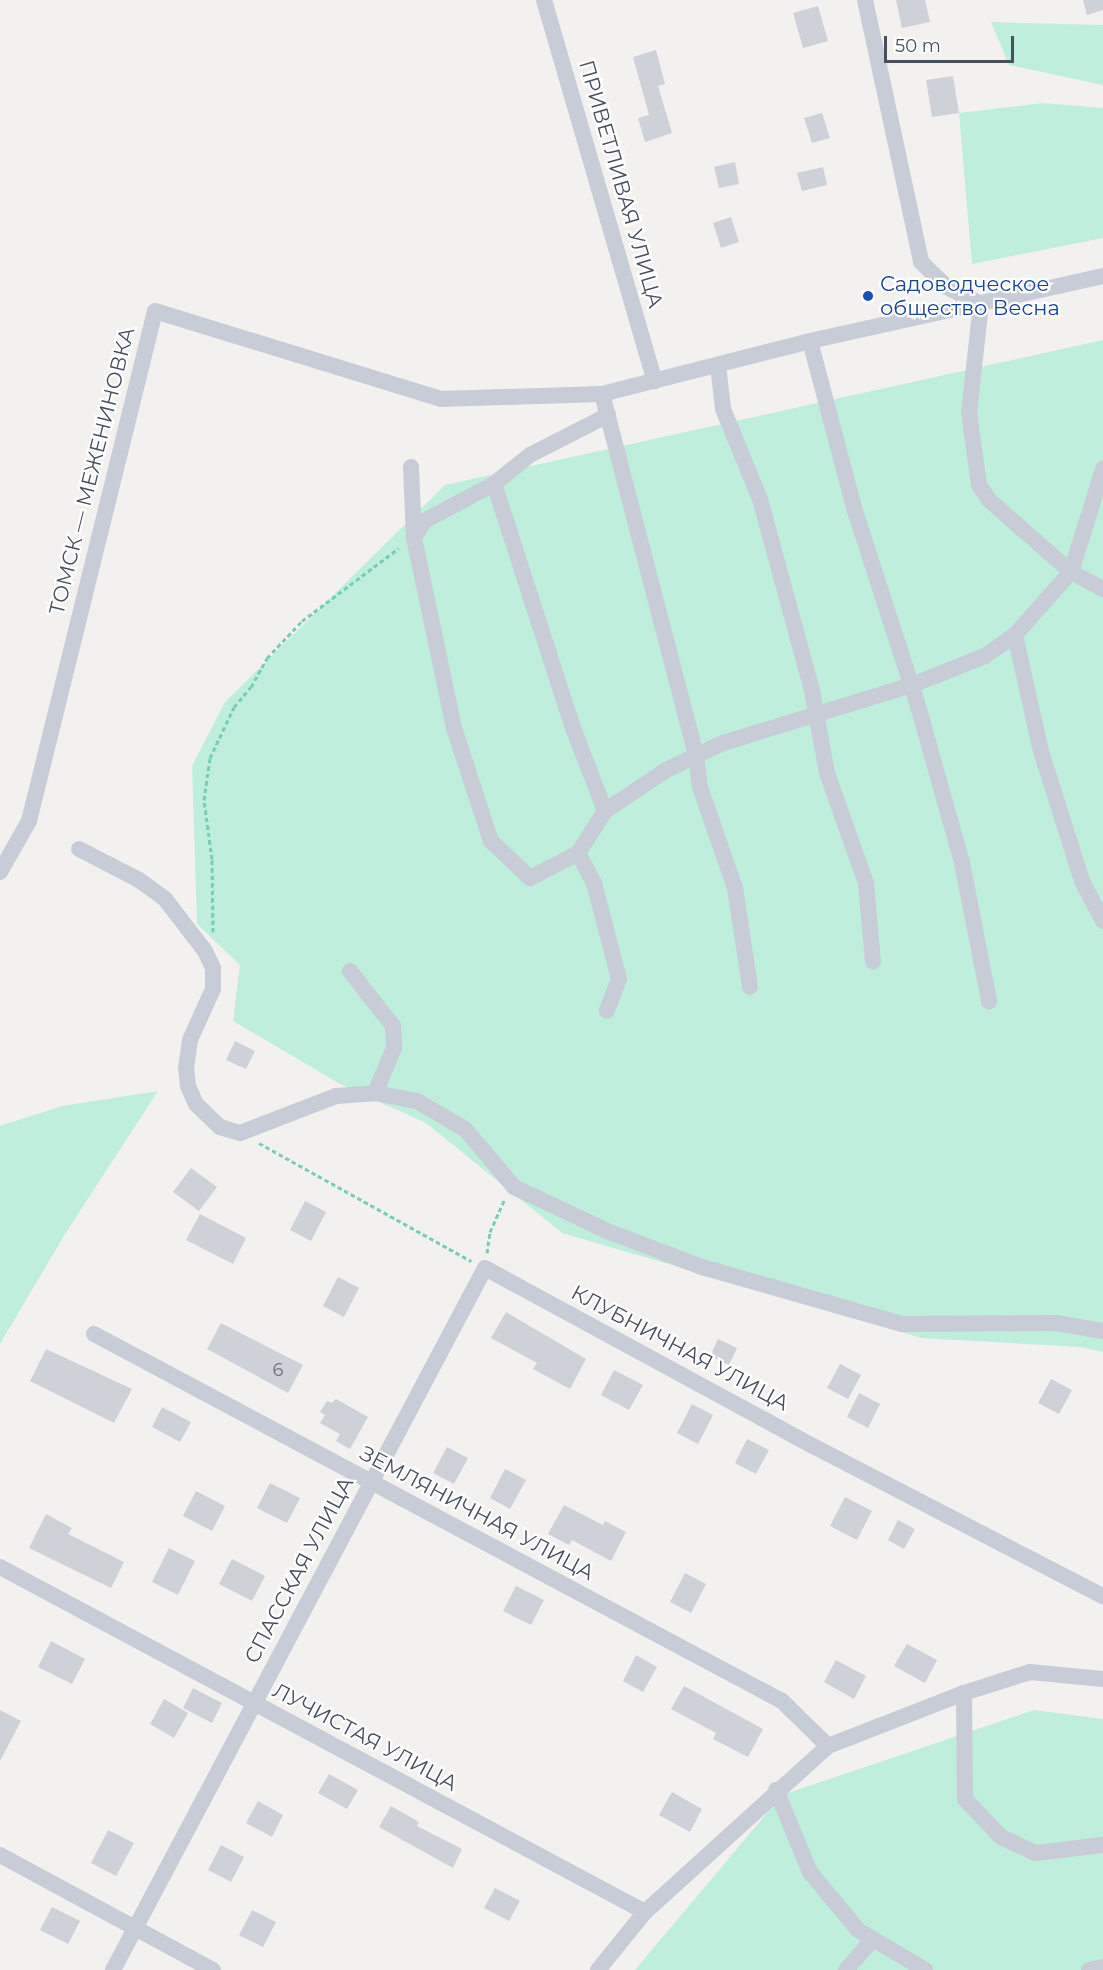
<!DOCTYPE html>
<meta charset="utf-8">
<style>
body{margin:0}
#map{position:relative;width:1103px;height:1970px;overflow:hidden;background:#f3f1f0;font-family:Montserrat,sans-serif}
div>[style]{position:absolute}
.green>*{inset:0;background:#c0eedc}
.building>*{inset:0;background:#cfd1d8}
.path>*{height:3px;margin-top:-1.5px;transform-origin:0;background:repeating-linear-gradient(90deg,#79ccb5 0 4.5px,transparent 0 7.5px)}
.minor>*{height:16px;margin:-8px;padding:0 8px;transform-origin:8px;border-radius:8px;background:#c7ccd7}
.dots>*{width:16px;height:16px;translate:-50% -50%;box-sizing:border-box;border:3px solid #fff;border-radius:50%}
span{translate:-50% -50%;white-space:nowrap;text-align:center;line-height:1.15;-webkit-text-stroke:4.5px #fff;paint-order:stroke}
.number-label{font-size:18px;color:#6a707c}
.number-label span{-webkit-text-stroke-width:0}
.street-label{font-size:21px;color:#484f5d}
.transit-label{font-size:21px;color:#164399}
.left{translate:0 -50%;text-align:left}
.scale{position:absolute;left:884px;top:36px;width:130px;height:27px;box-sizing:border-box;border:3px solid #484f5d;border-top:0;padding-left:8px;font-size:18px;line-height:21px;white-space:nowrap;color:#484f5d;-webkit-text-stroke:4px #fff;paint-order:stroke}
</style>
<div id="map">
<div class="green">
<i style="clip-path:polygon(991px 22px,1103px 25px,1103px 85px,1009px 65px)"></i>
<i style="clip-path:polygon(1042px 103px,1103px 108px,1103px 238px,972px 264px,959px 113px)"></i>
<i style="clip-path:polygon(1103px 340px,1103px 1352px,1080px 1347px,921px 1338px,562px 1233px,426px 1123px,340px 1084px,233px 1021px,240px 965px,197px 924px,192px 766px,225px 702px,445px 485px)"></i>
<i style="clip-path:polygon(158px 1091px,65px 1234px,0 1344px,0 1126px,62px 1106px)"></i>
<i style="clip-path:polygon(1034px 1710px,1103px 1719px,1103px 1970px,635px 1970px,782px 1795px)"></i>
</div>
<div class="building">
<i style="clip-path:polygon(896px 0,925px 0,930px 22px,902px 28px)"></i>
<i style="clip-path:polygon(1083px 0,1103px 0,1103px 10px,1087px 15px)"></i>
<i style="clip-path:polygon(818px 6px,828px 41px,803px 48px,793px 13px)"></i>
<i style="clip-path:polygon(656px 50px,665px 84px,658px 86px,672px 133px,645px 142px,638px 118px,649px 115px,633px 57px)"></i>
<i style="clip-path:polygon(953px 76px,959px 113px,932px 117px,926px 80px)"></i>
<i style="clip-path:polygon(822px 113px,830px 138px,812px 143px,804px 118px)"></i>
<i style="clip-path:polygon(735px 162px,739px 184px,719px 188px,714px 167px)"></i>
<i style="clip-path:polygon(823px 167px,827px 185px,802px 191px,797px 173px)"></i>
<i style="clip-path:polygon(731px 217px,739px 242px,721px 248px,713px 223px)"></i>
<i style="clip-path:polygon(235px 1041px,255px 1051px,246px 1069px,226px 1060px)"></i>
<i style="clip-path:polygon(191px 1168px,217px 1187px,199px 1211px,173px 1192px)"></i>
<i style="clip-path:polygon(305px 1201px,326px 1212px,311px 1241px,290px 1230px)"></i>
<i style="clip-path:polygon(200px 1214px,246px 1238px,233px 1264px,186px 1240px)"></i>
<i style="clip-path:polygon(338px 1277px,359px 1288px,344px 1317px,323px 1306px)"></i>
<i style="clip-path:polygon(506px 1312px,586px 1359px,570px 1389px,533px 1369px,537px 1363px,491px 1338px)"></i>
<i style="clip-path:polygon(221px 1323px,303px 1365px,288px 1393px,207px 1349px)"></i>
<i style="clip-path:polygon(718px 1339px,737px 1348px,729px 1365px,710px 1356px)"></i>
<i style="clip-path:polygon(46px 1349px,132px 1389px,114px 1423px,30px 1381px)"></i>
<i style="clip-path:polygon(840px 1364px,861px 1375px,848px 1399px,827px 1388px)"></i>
<i style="clip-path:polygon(614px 1370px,643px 1385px,629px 1410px,601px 1395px)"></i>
<i style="clip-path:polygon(1051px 1379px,1072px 1390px,1059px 1414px,1038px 1403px)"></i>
<i style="clip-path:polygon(859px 1393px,880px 1404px,868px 1428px,847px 1417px)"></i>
<i style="clip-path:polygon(336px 1399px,368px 1417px,350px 1449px,336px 1441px,340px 1434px,320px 1423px,325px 1415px,320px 1412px,327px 1401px,332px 1403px)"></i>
<i style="clip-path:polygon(692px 1404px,713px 1415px,698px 1444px,677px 1433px)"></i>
<i style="clip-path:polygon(162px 1407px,191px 1422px,180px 1442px,152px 1427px)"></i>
<i style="clip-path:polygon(747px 1439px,769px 1450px,756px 1474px,735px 1463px)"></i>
<i style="clip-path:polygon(447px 1447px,468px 1458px,454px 1484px,433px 1473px)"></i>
<i style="clip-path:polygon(505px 1469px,526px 1480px,510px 1509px,490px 1498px)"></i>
<i style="clip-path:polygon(270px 1483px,300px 1498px,287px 1523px,257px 1508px)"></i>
<i style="clip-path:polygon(196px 1491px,225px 1506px,212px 1531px,183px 1516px)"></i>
<i style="clip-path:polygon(845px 1497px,872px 1511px,857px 1540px,830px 1526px)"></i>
<i style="clip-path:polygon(564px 1505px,603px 1525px,605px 1521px,626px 1532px,611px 1561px,572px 1540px,569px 1545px,548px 1534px)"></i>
<i style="clip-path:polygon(46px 1514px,72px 1528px,68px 1534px,124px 1562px,111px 1588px,29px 1548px)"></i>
<i style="clip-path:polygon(898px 1520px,915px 1529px,904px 1549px,888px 1540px)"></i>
<i style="clip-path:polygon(169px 1548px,195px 1561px,178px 1595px,152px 1582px)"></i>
<i style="clip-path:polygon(232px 1559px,265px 1576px,252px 1601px,219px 1584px)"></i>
<i style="clip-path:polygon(685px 1573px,706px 1584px,691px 1613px,670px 1602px)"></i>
<i style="clip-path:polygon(516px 1586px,544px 1600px,531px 1625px,503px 1611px)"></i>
<i style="clip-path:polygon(51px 1641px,85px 1659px,72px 1684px,38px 1667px)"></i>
<i style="clip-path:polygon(907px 1644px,937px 1660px,925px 1683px,894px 1666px)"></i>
<i style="clip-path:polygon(636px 1655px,657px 1667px,643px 1692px,623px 1681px)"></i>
<i style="clip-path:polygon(836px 1660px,866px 1676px,854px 1699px,824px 1682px)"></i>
<i style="clip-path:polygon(684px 1686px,763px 1729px,748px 1757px,713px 1739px,716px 1733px,671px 1709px)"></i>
<i style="clip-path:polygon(193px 1688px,222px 1703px,212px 1723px,183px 1708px)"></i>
<i style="clip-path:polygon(164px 1699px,188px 1713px,174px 1738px,150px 1724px)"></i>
<i style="clip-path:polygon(0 1710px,21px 1721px,0 1761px)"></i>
<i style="clip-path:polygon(329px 1774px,358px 1790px,347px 1809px,318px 1793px)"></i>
<i style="clip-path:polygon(672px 1792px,702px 1809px,690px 1832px,659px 1815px)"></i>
<i style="clip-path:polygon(258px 1801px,283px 1815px,272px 1837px,246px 1823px)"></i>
<i style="clip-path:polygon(391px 1806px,419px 1822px,417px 1826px,462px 1849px,453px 1868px,379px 1827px)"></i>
<i style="clip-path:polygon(108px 1830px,134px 1843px,116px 1876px,91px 1863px)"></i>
<i style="clip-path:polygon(221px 1845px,244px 1857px,231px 1882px,208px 1870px)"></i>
<i style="clip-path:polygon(495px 1888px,520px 1901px,509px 1921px,484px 1908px)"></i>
<i style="clip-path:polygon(52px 1907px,80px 1921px,68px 1944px,40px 1930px)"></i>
<i style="clip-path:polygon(252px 1910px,276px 1922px,263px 1947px,239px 1935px)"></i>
</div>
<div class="path">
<i style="left:213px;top:932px;width:73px;rotate:-90.8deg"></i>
<i style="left:212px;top:859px;width:60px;rotate:-97.7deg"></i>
<i style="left:204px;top:800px;width:42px;rotate:-81.9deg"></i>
<i style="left:210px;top:758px;width:56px;rotate:-64.8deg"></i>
<i style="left:234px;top:707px;width:26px;rotate:-50deg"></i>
<i style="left:251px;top:687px;width:33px;rotate:-61deg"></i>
<i style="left:267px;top:658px;width:51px;rotate:-46.6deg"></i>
<i style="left:302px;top:621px;width:121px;rotate:-37deg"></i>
<i style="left:259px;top:1143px;width:243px;rotate:29.1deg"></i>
<i style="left:487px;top:1253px;width:21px;rotate:-82deg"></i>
<i style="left:490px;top:1232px;width:35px;rotate:-66deg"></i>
</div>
<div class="minor">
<i style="left:544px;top:0;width:397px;rotate:73.8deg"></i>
<i style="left:865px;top:0;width:268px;rotate:77.9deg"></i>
<i style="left:921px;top:262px;width:36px;rotate:44deg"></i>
<i style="left:947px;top:287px;width:38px;rotate:27deg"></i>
<i style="left:981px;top:304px;width:109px;rotate:96.3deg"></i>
<i style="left:969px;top:412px;width:74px;rotate:82.2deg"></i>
<i style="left:979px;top:485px;width:18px;rotate:56deg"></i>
<i style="left:989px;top:500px;width:109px;rotate:41.3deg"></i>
<i style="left:1071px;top:572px;width:36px;rotate:28deg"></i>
<i style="left:810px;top:341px;width:176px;rotate:75.2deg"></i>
<i style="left:855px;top:511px;width:205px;rotate:72.1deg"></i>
<i style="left:918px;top:706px;width:163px;rotate:74.3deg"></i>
<i style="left:962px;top:863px;width:141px;rotate:78.9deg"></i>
<i style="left:718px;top:365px;width:44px;rotate:83.5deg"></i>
<i style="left:723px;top:409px;width:97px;rotate:67.7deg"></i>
<i style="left:760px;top:499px;width:198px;rotate:74.8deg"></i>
<i style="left:812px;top:690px;width:84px;rotate:79.8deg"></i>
<i style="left:827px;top:773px;width:117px;rotate:70.5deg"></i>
<i style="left:866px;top:883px;width:79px;rotate:84.9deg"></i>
<i style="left:602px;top:394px;width:374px;rotate:75.4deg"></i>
<i style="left:696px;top:756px;width:31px;rotate:83deg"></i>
<i style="left:700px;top:787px;width:107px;rotate:70.9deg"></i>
<i style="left:735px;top:888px;width:100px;rotate:81.4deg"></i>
<i style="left:411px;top:467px;width:71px;rotate:87.6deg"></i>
<i style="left:494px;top:484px;width:79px;rotate:152.1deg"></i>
<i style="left:424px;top:521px;width:20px;rotate:120deg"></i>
<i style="left:414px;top:538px;width:194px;rotate:78.1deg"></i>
<i style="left:454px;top:728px;width:119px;rotate:71.9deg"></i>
<i style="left:491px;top:841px;width:54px;rotate:43.5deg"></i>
<i style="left:530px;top:878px;width:54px;rotate:-27.5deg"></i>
<i style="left:578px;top:853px;width:50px;rotate:-57.3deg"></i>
<i style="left:605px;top:811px;width:73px;rotate:-33.9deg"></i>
<i style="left:666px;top:770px;width:63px;rotate:-25.3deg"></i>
<i style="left:723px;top:743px;width:198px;rotate:-17.1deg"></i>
<i style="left:912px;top:685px;width:79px;rotate:-21.7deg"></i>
<i style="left:985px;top:656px;width:37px;rotate:-35deg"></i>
<i style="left:1015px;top:635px;width:84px;rotate:-48.4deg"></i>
<i style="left:1071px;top:572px;width:108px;rotate:-72.7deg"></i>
<i style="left:1015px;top:635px;width:119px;rotate:77.4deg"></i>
<i style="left:1041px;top:751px;width:136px;rotate:72.5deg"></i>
<i style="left:1082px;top:881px;width:45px;rotate:62.3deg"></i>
<i style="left:605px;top:811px;width:92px;rotate:-111deg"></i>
<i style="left:572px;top:725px;width:253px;rotate:-107.9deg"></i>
<i style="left:494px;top:484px;width:46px;rotate:-38.9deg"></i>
<i style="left:530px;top:455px;width:88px;rotate:-27.1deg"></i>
<i style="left:79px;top:849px;width:68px;rotate:27.3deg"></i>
<i style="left:139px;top:880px;width:32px;rotate:36deg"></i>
<i style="left:165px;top:899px;width:66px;rotate:52.4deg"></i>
<i style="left:205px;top:951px;width:19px;rotate:65deg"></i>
<i style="left:213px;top:968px;width:21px;rotate:90deg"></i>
<i style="left:213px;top:989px;width:56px;rotate:114.3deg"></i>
<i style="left:190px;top:1040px;width:27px;rotate:98deg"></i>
<i style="left:186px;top:1067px;width:19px;rotate:84deg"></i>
<i style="left:188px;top:1086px;width:20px;rotate:66deg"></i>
<i style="left:196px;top:1104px;width:33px;rotate:44deg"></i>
<i style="left:220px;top:1127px;width:21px;rotate:17deg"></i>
<i style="left:240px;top:1133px;width:103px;rotate:-21.1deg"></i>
<i style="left:336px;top:1096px;width:39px;rotate:-4deg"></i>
<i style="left:375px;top:1093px;width:43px;rotate:10.8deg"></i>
<i style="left:417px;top:1101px;width:56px;rotate:30.3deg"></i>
<i style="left:465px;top:1129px;width:76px;rotate:49.8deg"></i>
<i style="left:514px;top:1187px;width:103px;rotate:25.3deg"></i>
<i style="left:607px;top:1231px;width:102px;rotate:20.8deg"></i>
<i style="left:702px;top:1267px;width:208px;rotate:15.9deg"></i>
<i style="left:902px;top:1324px;width:154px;rotate:-0.4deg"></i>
<i style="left:1056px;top:1323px;width:48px;rotate:9.7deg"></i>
<i style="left:578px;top:853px;width:34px;rotate:62deg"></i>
<i style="left:594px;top:883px;width:99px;rotate:75.4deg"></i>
<i style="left:619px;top:979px;width:34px;rotate:111deg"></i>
<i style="left:0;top:872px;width:59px;rotate:-60.4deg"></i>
<i style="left:29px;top:821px;width:525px;rotate:-76.12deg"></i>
<i style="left:155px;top:311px;width:299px;rotate:17.1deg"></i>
<i style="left:441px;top:399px;width:161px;rotate:-1.8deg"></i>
<i style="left:602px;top:394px;width:215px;rotate:-14.3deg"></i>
<i style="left:810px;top:341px;width:300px;rotate:-12.5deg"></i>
<i style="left:350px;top:971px;width:70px;rotate:52deg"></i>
<i style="left:393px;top:1026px;width:22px;rotate:87deg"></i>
<i style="left:394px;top:1048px;width:49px;rotate:112.9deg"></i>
<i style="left:94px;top:1334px;width:780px;rotate:28.08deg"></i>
<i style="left:782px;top:1701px;width:64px;rotate:44.4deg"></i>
<i style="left:0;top:1567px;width:731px;rotate:28.14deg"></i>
<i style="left:964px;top:1693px;width:106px;rotate:89.5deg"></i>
<i style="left:965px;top:1799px;width:52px;rotate:46.5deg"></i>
<i style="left:1001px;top:1837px;width:38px;rotate:25deg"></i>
<i style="left:1036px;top:1853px;width:67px;rotate:-6.8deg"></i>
<i style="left:776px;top:1790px;width:89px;rotate:67.5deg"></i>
<i style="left:810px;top:1872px;width:75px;rotate:50.4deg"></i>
<i style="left:858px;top:1930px;width:78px;rotate:30.8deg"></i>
<i style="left:0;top:1855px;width:242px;rotate:28.4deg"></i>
<i style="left:113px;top:1970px;width:794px;rotate:-62.08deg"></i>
<i style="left:485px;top:1268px;width:375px;rotate:28.5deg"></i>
<i style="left:815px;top:1447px;width:324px;rotate:27.4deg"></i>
<i style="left:598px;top:1970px;width:75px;rotate:-51deg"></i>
<i style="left:645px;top:1912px;width:247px;rotate:-42.2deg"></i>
<i style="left:828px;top:1746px;width:146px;rotate:-21.3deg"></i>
<i style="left:964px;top:1693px;width:69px;rotate:-17.7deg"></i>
<i style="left:1030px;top:1672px;width:73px;rotate:5.5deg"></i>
<i style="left:846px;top:1970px;width:41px;rotate:-48.9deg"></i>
<i style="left:1089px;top:1970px;width:14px;rotate:-12deg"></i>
</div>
<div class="dots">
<i style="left:868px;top:296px;background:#1a4fb4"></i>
</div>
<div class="number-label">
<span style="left:278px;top:1370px">6</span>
</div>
<div class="street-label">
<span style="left:621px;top:184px;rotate:74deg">ПРИВЕТЛИВАЯ УЛИЦА</span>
<span style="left:92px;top:471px;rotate:-76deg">ТОМСК — МЕЖЕНИНОВКА</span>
<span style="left:680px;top:1348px;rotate:28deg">КЛУБНИЧНАЯ УЛИЦА</span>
<span style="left:477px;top:1513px;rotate:28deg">ЗЕМЛЯНИЧНАЯ УЛИЦА</span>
<span style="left:299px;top:1570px;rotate:-62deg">СПАССКАЯ УЛИЦА</span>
<span style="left:365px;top:1737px;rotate:28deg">ЛУЧИСТАЯ УЛИЦА</span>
</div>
<div class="transit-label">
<span class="left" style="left:880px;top:296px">Садоводческое<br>общество Весна</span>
</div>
<div class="scale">50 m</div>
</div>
